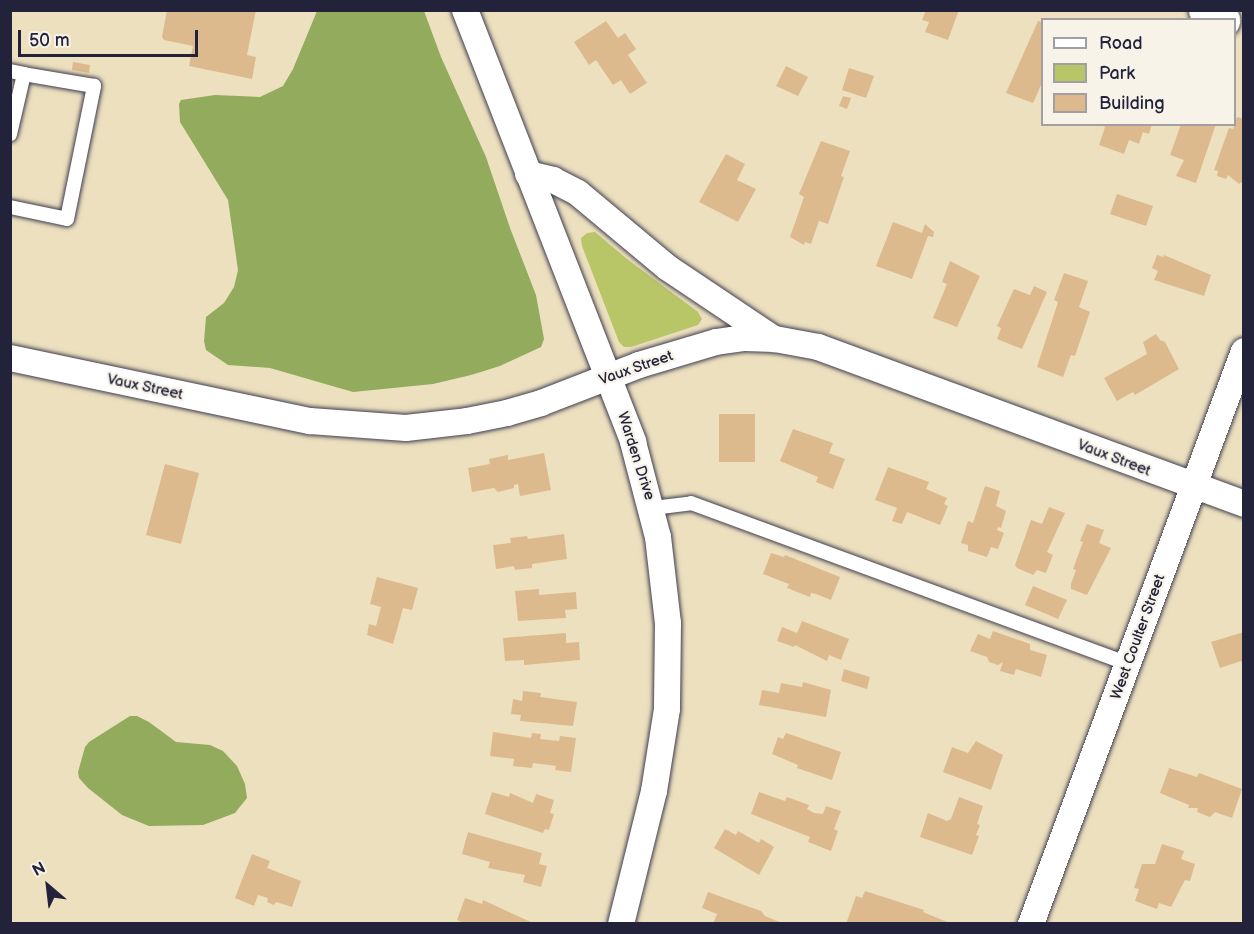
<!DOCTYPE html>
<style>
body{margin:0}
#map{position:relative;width:1254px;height:934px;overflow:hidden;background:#ece0bf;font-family:"Balsamiq Sans",sans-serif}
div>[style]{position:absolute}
.green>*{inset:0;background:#b8c668}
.forest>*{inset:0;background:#92ab5c}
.building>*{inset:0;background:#ddba8e}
.roads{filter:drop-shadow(0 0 2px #403e4f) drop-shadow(0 0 2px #403e4f)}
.service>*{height:14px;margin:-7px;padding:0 7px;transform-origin:7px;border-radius:7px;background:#fff}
.minor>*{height:26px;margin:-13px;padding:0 13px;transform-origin:13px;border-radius:13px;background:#fff}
.primary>*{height:33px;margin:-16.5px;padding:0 16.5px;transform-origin:16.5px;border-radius:16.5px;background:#fff}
span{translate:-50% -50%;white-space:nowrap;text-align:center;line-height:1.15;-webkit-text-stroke:4.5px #f7f3e8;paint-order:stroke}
.street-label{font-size:15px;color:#22223b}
.frame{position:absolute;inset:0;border:12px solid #22223b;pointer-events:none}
.legend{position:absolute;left:1041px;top:18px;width:195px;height:108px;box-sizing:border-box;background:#f7f3e8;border:2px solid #a29fa3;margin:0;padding:8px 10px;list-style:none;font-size:18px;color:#22223b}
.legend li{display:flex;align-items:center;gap:12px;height:30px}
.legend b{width:30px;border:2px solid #a29fa3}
.north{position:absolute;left:18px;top:856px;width:60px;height:60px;-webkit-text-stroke:4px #f7f3e8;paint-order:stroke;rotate:332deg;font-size:16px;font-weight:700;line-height:24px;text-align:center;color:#22223b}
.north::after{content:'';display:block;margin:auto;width:21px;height:27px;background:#22223b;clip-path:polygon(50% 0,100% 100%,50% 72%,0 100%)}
.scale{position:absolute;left:18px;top:30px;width:180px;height:27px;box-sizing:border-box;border:3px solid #22223b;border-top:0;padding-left:8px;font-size:18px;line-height:21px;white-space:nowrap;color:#22223b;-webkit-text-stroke:4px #f7f3e8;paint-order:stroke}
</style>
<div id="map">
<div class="green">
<i style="clip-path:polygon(595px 232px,627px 259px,698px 312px,702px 319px,698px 325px,631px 347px,624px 347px,619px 342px,582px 246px,581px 238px,587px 233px)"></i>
</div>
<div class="forest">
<i style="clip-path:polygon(317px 11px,424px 11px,441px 57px,486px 157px,510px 228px,536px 295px,544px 339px,541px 347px,500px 366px,471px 375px,433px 384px,353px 392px,270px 368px,228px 365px,206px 350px,204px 341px,206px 317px,224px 303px,234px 287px,238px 270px,228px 200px,180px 122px,179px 104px,181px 100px,215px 95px,260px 97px,283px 86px,293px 69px)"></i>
<i style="clip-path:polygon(130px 716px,137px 716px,149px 722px,176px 742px,210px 745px,223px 751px,237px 766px,245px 784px,247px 798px,235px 813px,203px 825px,149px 826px,122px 815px,88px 788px,79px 778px,78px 772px,85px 747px,89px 742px)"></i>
</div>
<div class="building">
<i style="clip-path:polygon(167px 10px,256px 10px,247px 55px,256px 57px,252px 79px,189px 66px,193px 46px,164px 40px,162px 37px)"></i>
<i style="clip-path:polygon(926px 10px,959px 10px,948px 40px,925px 32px,929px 22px,922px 20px)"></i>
<i style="clip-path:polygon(606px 21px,618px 38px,625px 33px,636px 49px,628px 55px,647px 83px,630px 94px,621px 80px,613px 85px,596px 60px,589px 65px,574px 42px)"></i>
<i style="clip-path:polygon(1038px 21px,1042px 22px,1042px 83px,1033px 103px,1006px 93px)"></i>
<i style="clip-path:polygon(73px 62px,90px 65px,89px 73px,72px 70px)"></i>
<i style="clip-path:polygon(786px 66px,808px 77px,798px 96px,776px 86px)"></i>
<i style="clip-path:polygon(849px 68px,874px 76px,866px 98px,842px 90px)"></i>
<i style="clip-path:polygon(843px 96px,851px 98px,847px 109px,839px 106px)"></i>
<i style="clip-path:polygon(1237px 117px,1244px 119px,1244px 181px,1239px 184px,1228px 175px,1226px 179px,1217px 176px,1218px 171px,1214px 170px,1229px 128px,1233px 129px)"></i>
<i style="clip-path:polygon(1099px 124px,1152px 124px,1149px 134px,1143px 132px,1139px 144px,1129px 140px,1124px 154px,1099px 145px,1105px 127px)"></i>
<i style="clip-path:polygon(1181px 124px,1216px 124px,1196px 183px,1176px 176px,1184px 160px,1170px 155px)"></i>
<i style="clip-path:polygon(821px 141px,850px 151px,841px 176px,844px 177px,828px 224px,819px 221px,811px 244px,805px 242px,804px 245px,790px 237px,804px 197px,799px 194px)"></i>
<i style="clip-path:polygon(726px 154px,745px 164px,737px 180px,756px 189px,738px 222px,699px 202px)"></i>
<i style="clip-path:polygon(1117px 194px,1153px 206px,1146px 226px,1110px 214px)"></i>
<i style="clip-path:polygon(893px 222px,922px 233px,925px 224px,934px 232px,933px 237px,928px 236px,912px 279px,876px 266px)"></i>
<i style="clip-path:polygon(1157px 255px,1163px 257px,1164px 255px,1211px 275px,1204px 296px,1154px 280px,1158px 271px,1152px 268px)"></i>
<i style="clip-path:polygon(950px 261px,980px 276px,957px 327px,933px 318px,947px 284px,942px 282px)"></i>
<i style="clip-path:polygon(1064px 273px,1088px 281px,1079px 307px,1090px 312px,1075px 356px,1071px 355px,1063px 377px,1037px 367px,1058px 302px,1054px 300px)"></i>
<i style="clip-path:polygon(1034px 286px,1047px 292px,1022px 349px,997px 339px,1001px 328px,997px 326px,1014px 289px,1030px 295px)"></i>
<i style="clip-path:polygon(1156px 334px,1160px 340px,1165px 342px,1179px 369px,1135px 395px,1133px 392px,1117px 401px,1104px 378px,1147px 354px,1143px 342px)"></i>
<i style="clip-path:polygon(719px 414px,755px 414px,755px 462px,719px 462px)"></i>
<i style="clip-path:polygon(793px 429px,833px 443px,829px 453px,845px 459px,833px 489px,816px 482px,818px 477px,780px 461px)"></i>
<i style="clip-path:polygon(544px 453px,551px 490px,520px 496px,518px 484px,514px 485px,514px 488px,498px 492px,494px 488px,472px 492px,468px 468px,490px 464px,489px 459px,508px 455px,508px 460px)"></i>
<i style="clip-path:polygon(165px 464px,199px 473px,181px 544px,146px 535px)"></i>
<i style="clip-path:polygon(888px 467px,929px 482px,926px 489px,947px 498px,944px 504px,948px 506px,940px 525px,907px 512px,902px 524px,892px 521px,897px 508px,875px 500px)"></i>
<i style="clip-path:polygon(985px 486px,1000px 491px,996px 506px,1006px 511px,1001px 528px,998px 527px,997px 530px,1004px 533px,998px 549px,991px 547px,987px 557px,968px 551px,968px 545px,961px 543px,968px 521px,973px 523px)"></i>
<i style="clip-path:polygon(1049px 507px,1065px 513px,1047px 552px,1053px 555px,1046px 573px,1037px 570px,1033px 575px,1017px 568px,1015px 565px,1031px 520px,1042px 524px)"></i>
<i style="clip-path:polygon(1087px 524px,1104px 530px,1099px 543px,1111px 548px,1087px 595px,1071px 589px,1071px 584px,1076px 570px,1073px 569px,1083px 542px,1080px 541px)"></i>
<i style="clip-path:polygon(564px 534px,567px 559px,532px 564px,532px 568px,515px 570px,514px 566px,496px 569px,493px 545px,511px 543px,510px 538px,527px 536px,528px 539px)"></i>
<i style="clip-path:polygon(771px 553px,784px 557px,785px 555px,840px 577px,831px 600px,816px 594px,811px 593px,810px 597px,787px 588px,789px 584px,763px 574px)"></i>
<i style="clip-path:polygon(377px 577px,418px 588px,412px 610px,403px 608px,393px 644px,367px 635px,369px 624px,376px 626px,381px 607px,370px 604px)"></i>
<i style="clip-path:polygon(1033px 586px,1067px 600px,1058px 619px,1025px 605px)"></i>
<i style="clip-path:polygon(539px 589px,539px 595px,576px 592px,577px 609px,565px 610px,566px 618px,518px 621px,515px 591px)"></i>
<i style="clip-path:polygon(802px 621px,849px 639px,841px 660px,829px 655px,827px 661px,795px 645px,794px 647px,777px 641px,782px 627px,797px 633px)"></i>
<i style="clip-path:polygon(993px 631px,1030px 644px,1030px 650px,1047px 655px,1041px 677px,1016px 669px,1014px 675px,1000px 671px,1003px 662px,998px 665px,989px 662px,987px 657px,970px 651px,978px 634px,990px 639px)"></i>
<i style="clip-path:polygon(1244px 632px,1244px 666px,1241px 661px,1220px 668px,1211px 642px)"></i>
<i style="clip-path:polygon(566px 633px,566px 643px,579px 642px,580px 660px,524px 665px,524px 660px,505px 661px,503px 638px)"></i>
<i style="clip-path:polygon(844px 669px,870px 677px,867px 689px,841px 681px)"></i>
<i style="clip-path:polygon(803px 682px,831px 690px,826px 717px,759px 705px,762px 690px,779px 693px,781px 683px,802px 687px)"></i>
<i style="clip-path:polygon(523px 691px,541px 693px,540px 697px,577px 702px,573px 726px,520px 721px,521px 715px,511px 714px,513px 699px,522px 701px)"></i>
<i style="clip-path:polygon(493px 732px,531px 738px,532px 733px,541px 734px,540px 739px,559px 741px,560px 736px,576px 738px,571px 772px,555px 770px,556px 766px,533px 763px,532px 768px,513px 766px,514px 759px,490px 756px)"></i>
<i style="clip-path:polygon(786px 733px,841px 752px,832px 780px,797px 768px,798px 765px,772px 754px,778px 737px,783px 739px)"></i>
<i style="clip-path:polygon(976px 741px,1003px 755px,991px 790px,943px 772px,952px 747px,968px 753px)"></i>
<i style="clip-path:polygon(1169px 768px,1197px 777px,1199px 773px,1242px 789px,1232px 818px,1215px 812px,1210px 817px,1197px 812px,1198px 808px,1188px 808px,1189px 805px,1160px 793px)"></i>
<i style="clip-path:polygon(492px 792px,509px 797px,510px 793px,533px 803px,536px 794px,554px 800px,550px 813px,554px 814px,549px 830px,545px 829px,543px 833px,485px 814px)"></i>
<i style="clip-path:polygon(759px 792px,785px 801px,787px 797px,809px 805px,807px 809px,814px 813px,823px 814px,826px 806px,841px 811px,834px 829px,838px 831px,831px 851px,808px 842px,810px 837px,751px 814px)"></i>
<i style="clip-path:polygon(959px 797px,983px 806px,977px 824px,980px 825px,976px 835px,979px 836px,972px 855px,920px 837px,928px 813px,947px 821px,951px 819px)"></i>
<i style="clip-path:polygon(725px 829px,736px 835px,738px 831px,759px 843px,761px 839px,774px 847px,759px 875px,714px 848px)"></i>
<i style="clip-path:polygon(468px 832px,542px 853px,539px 864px,547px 866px,541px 887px,523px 882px,525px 875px,488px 868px,490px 862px,462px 854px)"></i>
<i style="clip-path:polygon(1162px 844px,1184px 851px,1181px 859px,1195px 864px,1190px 881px,1185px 880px,1171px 907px,1159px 903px,1157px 909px,1135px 901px,1139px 889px,1134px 888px,1142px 864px,1155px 864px)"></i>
<i style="clip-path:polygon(252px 854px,270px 861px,267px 868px,301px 881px,292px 907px,276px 902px,274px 905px,267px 902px,268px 898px,258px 895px,254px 906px,235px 898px)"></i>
<i style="clip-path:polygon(865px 891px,924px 910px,923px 912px,952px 924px,846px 924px,856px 896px,862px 898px)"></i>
<i style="clip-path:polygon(708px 892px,761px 911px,765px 916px,784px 924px,713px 924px,717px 914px,702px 908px)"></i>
<i style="clip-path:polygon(465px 898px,482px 904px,483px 900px,535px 924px,467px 924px,457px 920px)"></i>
</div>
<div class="roads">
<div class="service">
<i style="left:10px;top:71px;width:14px;rotate:12deg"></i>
<i style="left:24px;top:74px;width:62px;rotate:103.1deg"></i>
<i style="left:10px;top:207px;width:58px;rotate:11.9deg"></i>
<i style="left:67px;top:219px;width:136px;rotate:-78.5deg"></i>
<i style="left:94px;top:86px;width:71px;rotate:-170.3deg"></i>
<i style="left:653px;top:508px;width:38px;rotate:-7deg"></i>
<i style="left:691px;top:503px;width:466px;rotate:20.2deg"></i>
</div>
<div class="minor">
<i style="left:465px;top:10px;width:464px;rotate:68.7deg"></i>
<i style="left:633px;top:442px;width:98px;rotate:75.3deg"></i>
<i style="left:658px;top:537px;width:87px;rotate:83.4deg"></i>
<i style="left:668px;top:623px;width:86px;rotate:90.7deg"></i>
<i style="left:667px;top:709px;width:83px;rotate:99deg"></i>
<i style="left:654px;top:791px;width:137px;rotate:103.9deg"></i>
<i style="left:528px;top:174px;width:26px;rotate:13deg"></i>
<i style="left:553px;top:180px;width:28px;rotate:27deg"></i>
<i style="left:578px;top:193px;width:117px;rotate:39.8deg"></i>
<i style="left:668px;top:268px;width:128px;rotate:33.8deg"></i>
<i style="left:10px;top:358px;width:307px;rotate:11.9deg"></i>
<i style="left:310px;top:421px;width:96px;rotate:4.2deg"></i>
<i style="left:406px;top:428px;width:61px;rotate:-6.5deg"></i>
<i style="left:467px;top:421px;width:41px;rotate:-11.3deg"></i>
<i style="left:507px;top:413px;width:35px;rotate:-16deg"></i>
<i style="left:541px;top:403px;width:105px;rotate:-21.2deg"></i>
<i style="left:639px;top:365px;width:80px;rotate:-16.6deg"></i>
<i style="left:716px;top:342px;width:29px;rotate:-8deg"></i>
<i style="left:745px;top:338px;width:30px;rotate:2deg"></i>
<i style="left:775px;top:339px;width:44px;rotate:10.5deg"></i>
<i style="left:818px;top:347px;width:454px;rotate:20.2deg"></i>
<i style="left:1031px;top:924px;width:611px;rotate:-69.61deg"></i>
</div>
<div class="primary">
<i style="left:1205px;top:10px;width:21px;rotate:29deg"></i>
</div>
</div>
<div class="street-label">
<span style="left:636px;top:368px;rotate:-19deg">Vaux Street</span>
<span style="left:145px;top:387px;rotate:12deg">Vaux Street</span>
<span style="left:636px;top:456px;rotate:72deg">Warden Drive</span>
<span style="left:1114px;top:458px;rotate:21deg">Vaux Street</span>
<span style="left:1138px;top:637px;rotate:-70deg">West Coulter Street</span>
</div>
<div class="frame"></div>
<ul class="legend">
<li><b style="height:8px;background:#fff"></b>Road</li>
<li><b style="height:16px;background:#b8c668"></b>Park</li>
<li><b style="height:16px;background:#ddba8e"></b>Building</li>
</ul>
<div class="north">N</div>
<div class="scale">50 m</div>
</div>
